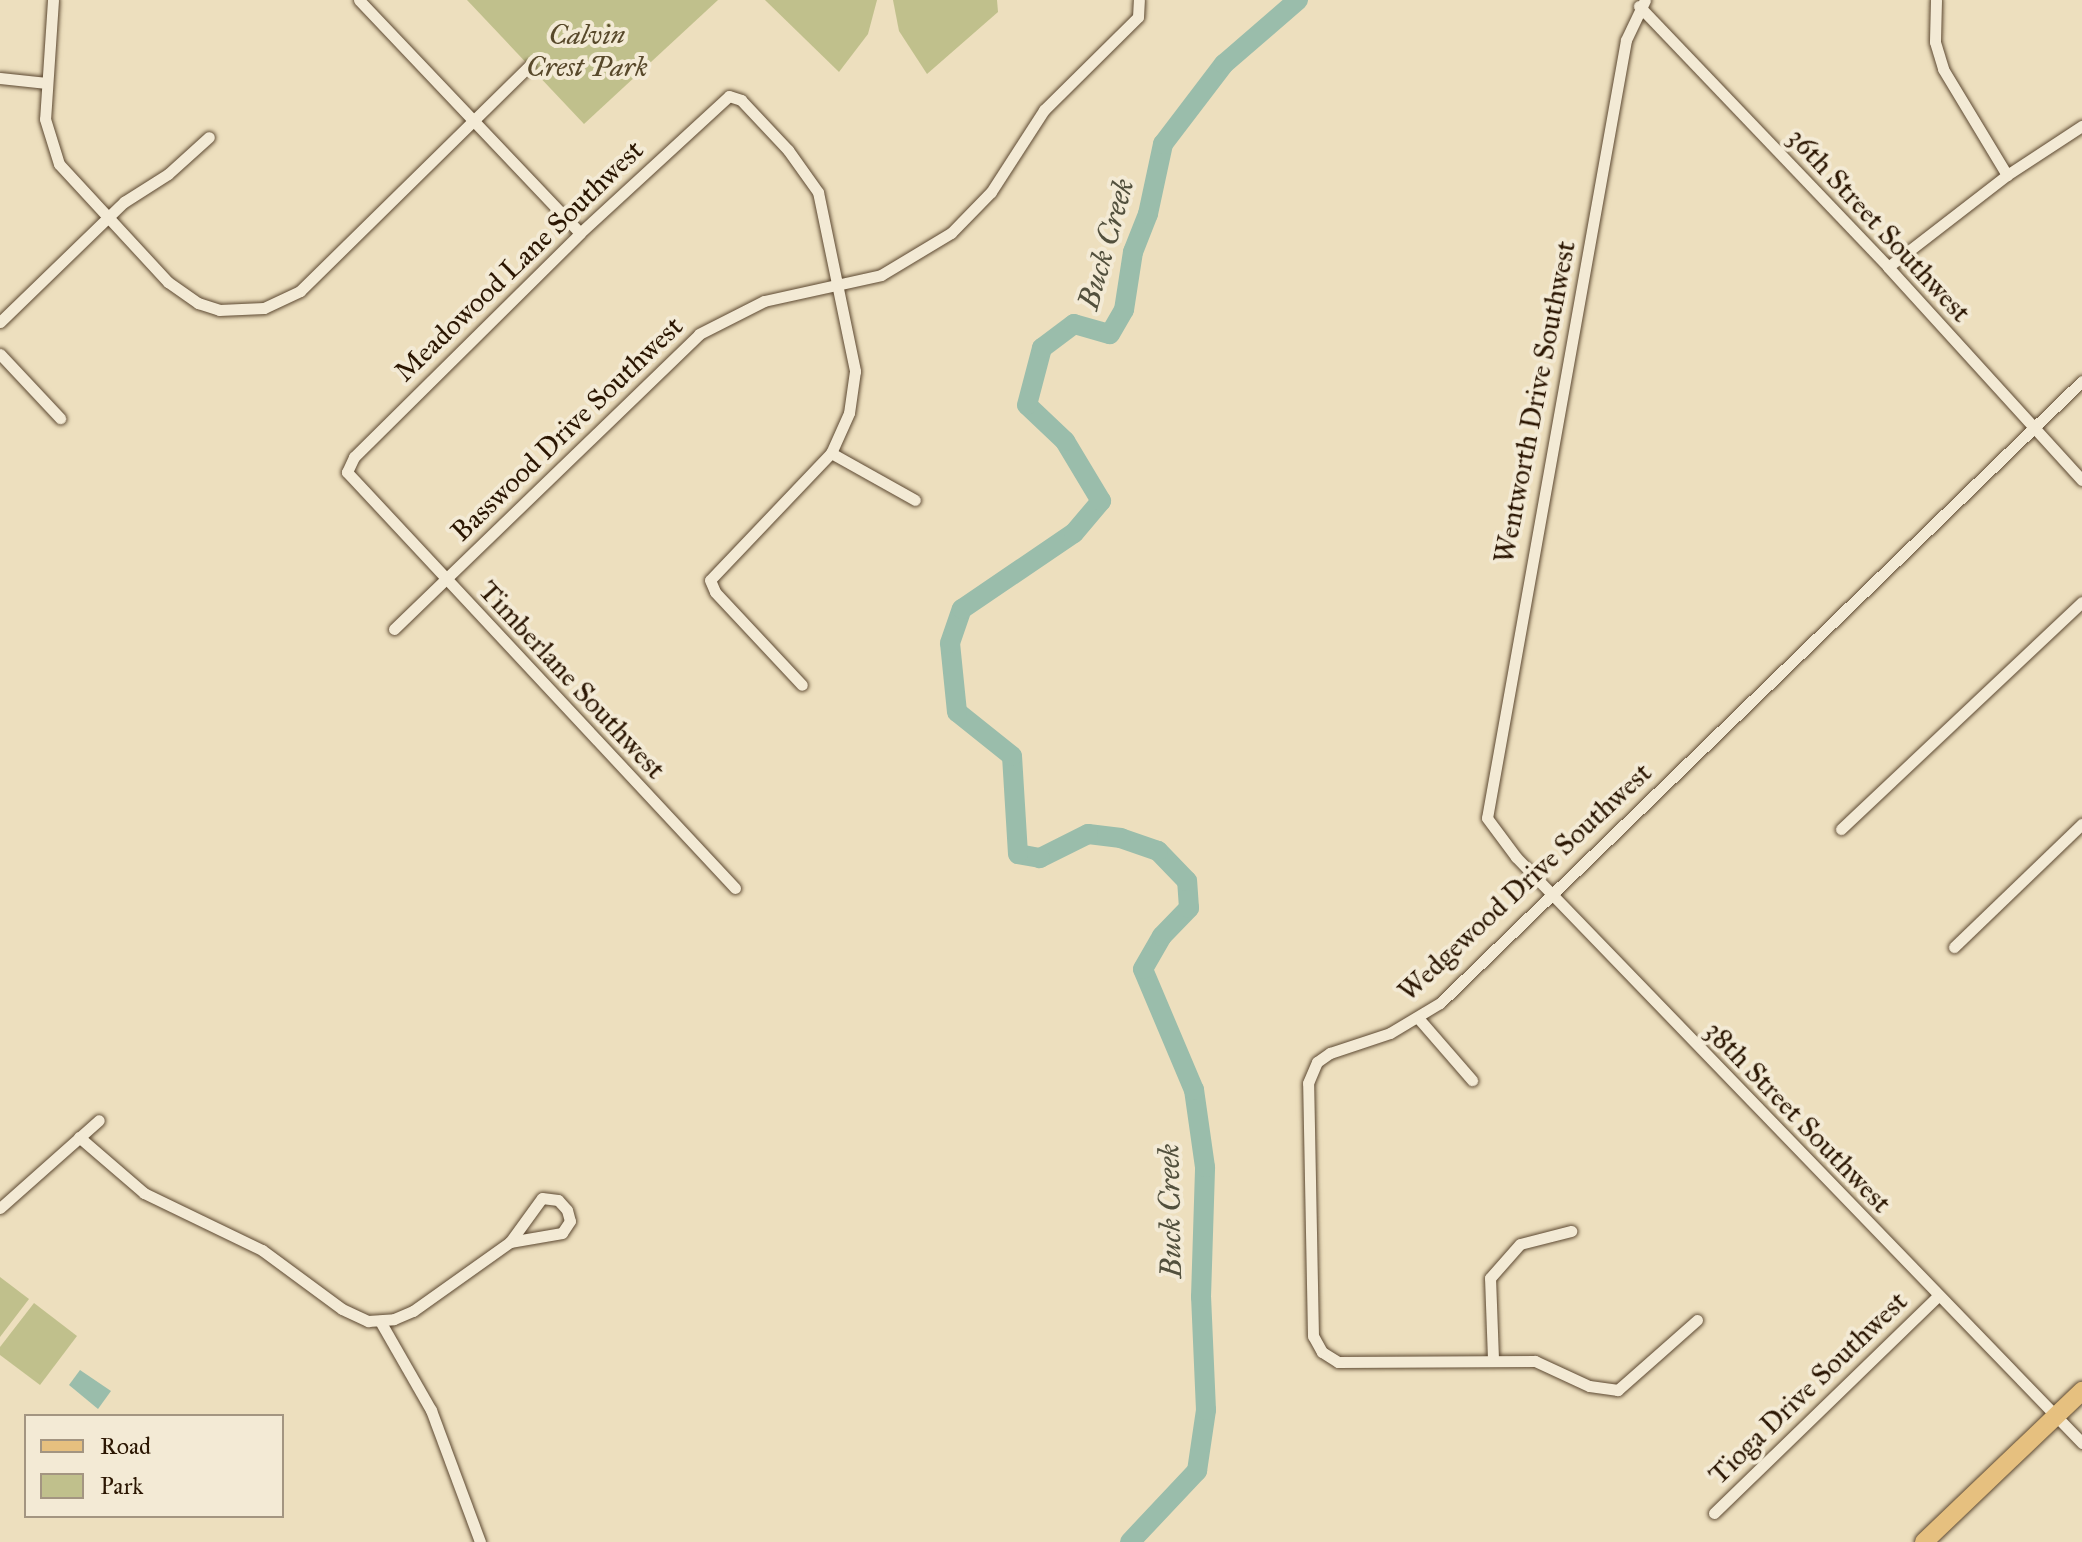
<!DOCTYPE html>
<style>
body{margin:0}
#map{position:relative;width:2082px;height:1542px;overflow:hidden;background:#eddfbe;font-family:"IM FELL Great Primer",serif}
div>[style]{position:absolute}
.green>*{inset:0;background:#c0c08c}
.water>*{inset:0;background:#9abdab}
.river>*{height:20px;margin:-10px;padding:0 10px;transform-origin:10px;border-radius:10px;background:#9abdab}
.roads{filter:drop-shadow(0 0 2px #5c4831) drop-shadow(0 0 2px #5c4831)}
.street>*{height:11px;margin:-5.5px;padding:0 5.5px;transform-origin:5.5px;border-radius:5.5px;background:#f3ead5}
.primary>*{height:18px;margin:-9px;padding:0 9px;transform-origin:9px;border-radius:9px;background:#e6c07f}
span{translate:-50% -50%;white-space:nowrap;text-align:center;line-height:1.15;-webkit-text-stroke:8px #f3ead5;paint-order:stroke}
.park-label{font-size:28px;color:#58492b;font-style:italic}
.street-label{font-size:28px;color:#2b1602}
.water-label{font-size:30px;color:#52503d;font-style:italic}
.legend{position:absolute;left:24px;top:1414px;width:260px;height:104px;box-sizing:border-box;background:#f3ead5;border:2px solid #a39581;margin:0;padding:10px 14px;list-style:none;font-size:24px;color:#2b1602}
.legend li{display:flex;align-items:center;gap:16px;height:40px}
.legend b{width:40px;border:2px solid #a39581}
</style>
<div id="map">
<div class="green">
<i style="clip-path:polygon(467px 0,718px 0,584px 124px)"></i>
<i style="clip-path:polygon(765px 0,877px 0,868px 34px,839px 72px)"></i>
<i style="clip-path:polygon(893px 0,997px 0,998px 12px,927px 74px,899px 31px)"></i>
<i style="clip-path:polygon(0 1277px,29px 1299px,0 1337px)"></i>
<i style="clip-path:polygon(34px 1303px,77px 1336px,40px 1385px,0 1355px,0 1347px)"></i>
</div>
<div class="water">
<i style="clip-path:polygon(80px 1370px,111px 1391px,98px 1409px,69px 1385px)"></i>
</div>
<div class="river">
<i style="left:1130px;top:1542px;width:98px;rotate:-46.7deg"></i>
<i style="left:1197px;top:1471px;width:62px;rotate:-81.6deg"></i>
<i style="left:1206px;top:1410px;width:113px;rotate:-92.5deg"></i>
<i style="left:1201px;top:1297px;width:130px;rotate:-88.2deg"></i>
<i style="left:1205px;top:1167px;width:78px;rotate:-98.1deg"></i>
<i style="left:1194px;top:1090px;width:131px;rotate:-112.9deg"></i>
<i style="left:1143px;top:969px;width:38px;rotate:-60deg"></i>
<i style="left:1162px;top:936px;width:39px;rotate:-46deg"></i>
<i style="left:1189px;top:908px;width:27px;rotate:-94deg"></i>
<i style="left:1187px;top:881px;width:42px;rotate:-134deg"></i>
<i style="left:1158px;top:851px;width:39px;rotate:-161deg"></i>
<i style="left:1121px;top:838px;width:33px;rotate:-173deg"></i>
<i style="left:1088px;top:834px;width:54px;rotate:153.4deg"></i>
<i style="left:1040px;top:858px;width:22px;rotate:-170deg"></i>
<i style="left:1018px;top:854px;width:98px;rotate:-93.5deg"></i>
<i style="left:1012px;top:756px;width:70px;rotate:-141.3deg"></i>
<i style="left:957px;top:712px;width:69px;rotate:-95.8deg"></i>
<i style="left:950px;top:643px;width:36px;rotate:-71deg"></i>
<i style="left:962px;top:609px;width:135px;rotate:-34.2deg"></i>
<i style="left:1074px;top:533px;width:42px;rotate:-49.8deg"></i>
<i style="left:1101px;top:501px;width:70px;rotate:-121deg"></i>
<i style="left:1065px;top:441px;width:52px;rotate:-136.5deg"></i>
<i style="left:1027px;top:405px;width:59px;rotate:-75.3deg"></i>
<i style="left:1042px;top:348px;width:40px;rotate:-37deg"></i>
<i style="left:1074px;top:324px;width:37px;rotate:16deg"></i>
<i style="left:1110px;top:334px;width:28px;rotate:-60deg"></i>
<i style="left:1124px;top:310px;width:59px;rotate:-81.2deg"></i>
<i style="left:1133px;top:252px;width:41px;rotate:-68.5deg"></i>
<i style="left:1148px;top:214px;width:72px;rotate:-77.9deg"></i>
<i style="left:1163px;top:144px;width:101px;rotate:-52.7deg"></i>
<i style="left:1224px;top:64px;width:98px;rotate:-40.9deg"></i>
</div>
<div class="roads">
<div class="street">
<i style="left:53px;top:0;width:119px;rotate:93.8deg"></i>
<i style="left:45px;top:119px;width:47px;rotate:72.7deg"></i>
<i style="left:59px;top:164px;width:161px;rotate:47.3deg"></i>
<i style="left:168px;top:282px;width:37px;rotate:35deg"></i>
<i style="left:198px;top:303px;width:22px;rotate:18deg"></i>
<i style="left:219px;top:310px;width:45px;rotate:-2.5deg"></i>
<i style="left:264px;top:308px;width:40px;rotate:-25deg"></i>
<i style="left:300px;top:291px;width:322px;rotate:-44.5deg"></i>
<i style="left:359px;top:0;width:321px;rotate:46.5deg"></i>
<i style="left:1645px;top:0;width:44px;rotate:115.4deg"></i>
<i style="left:1626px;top:40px;width:790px;rotate:100.13deg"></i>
<i style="left:1487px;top:818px;width:49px;rotate:53.4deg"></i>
<i style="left:1516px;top:857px;width:815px;rotate:45.99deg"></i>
<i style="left:1936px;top:0;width:42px;rotate:91.4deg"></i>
<i style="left:1935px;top:42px;width:28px;rotate:73deg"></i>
<i style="left:1943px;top:69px;width:124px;rotate:58.9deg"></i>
<i style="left:1639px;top:6px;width:361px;rotate:46.3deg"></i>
<i style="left:1888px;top:267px;width:288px;rotate:47.7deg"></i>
<i style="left:0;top:78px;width:47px;rotate:6.1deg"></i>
<i style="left:1888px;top:267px;width:150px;rotate:-37.7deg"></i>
<i style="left:2007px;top:175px;width:90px;rotate:-33.2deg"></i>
<i style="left:0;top:322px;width:173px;rotate:-44.1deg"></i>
<i style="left:124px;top:202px;width:52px;rotate:-32.5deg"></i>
<i style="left:168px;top:174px;width:55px;rotate:-42.1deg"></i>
<i style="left:0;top:354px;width:88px;rotate:46.8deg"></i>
<i style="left:831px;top:453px;width:96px;rotate:29.2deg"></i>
<i style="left:394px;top:629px;width:424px;rotate:-44deg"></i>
<i style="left:699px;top:334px;width:73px;rotate:-26.9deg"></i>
<i style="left:764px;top:301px;width:120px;rotate:-12.5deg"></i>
<i style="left:881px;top:275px;width:82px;rotate:-31deg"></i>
<i style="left:951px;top:233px;width:57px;rotate:-45.7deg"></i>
<i style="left:991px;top:192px;width:98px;rotate:-57.1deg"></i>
<i style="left:1044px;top:110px;width:132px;rotate:-44.7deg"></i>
<i style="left:1138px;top:17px;width:17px;rotate:-87deg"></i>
<i style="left:1841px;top:829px;width:331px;rotate:-43.3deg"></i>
<i style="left:735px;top:888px;width:569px;rotate:-133.01deg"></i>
<i style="left:347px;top:472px;width:17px;rotate:-65deg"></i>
<i style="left:354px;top:457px;width:318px;rotate:-44.7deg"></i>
<i style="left:580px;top:233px;width:202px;rotate:-42.6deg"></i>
<i style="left:729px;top:96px;width:13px;rotate:18deg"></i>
<i style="left:741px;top:100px;width:69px;rotate:46.8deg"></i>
<i style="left:788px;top:150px;width:52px;rotate:54.5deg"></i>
<i style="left:818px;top:192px;width:183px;rotate:78.3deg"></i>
<i style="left:855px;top:371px;width:42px;rotate:98.1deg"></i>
<i style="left:849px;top:413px;width:44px;rotate:114.2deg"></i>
<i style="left:831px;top:453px;width:175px;rotate:133.6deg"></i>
<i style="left:710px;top:580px;width:13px;rotate:67deg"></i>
<i style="left:715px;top:592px;width:127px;rotate:46.9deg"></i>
<i style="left:1954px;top:947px;width:178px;rotate:-43.9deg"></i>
<i style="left:1419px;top:1019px;width:81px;rotate:49deg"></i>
<i style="left:79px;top:1137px;width:86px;rotate:40.7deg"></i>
<i style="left:144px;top:1193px;width:131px;rotate:25.8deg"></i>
<i style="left:262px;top:1250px;width:99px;rotate:36.4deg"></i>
<i style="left:342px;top:1309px;width:29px;rotate:25deg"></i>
<i style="left:368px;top:1321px;width:26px;rotate:-4deg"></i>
<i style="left:394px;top:1319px;width:21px;rotate:-23deg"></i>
<i style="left:413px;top:1311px;width:119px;rotate:-35.4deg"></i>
<i style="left:510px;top:1242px;width:54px;rotate:-54deg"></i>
<i style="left:542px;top:1198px;width:16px;rotate:7deg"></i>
<i style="left:558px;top:1200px;width:13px;rotate:48deg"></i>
<i style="left:567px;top:1210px;width:11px;rotate:75deg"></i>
<i style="left:570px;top:1221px;width:14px;rotate:124deg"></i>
<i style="left:562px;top:1233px;width:53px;rotate:170.2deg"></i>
<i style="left:0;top:1208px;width:132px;rotate:-41.6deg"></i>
<i style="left:1697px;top:1320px;width:106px;rotate:138.5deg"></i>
<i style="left:1618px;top:1390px;width:29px;rotate:-172deg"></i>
<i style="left:1589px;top:1386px;width:60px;rotate:-155.2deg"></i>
<i style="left:1535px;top:1361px;width:197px;rotate:179.7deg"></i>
<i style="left:1338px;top:1362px;width:19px;rotate:-148deg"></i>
<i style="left:1322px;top:1352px;width:18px;rotate:-119deg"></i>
<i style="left:1313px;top:1336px;width:253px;rotate:-91.1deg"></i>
<i style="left:1308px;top:1083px;width:23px;rotate:-67deg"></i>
<i style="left:1317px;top:1062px;width:16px;rotate:-35deg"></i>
<i style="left:1330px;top:1053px;width:63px;rotate:-18.4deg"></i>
<i style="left:1390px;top:1033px;width:58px;rotate:-31deg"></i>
<i style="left:1440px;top:1003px;width:894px;rotate:-44.09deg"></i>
<i style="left:380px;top:1321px;width:103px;rotate:60.2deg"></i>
<i style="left:431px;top:1410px;width:141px;rotate:69.6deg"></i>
<i style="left:1493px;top:1359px;width:81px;rotate:-92.1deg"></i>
<i style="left:1490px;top:1278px;width:45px;rotate:-48.6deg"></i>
<i style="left:1520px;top:1244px;width:53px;rotate:-14.3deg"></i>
<i style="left:1714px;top:1513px;width:310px;rotate:-44.1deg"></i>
</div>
<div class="primary">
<i style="left:1924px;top:1542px;width:219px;rotate:-43.7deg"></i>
</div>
</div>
<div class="park-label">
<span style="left:587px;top:51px">Calvin<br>Crest Park</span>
</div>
<div class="street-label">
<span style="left:1879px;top:225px;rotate:47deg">36th Street Southwest</span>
<span style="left:519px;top:261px;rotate:-44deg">Meadowood Lane Southwest</span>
<span style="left:1535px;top:402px;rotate:-79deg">Wentworth Drive Southwest</span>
<span style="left:567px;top:429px;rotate:-44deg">Basswood Drive Southwest</span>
<span style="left:572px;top:680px;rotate:47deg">Timberlane Southwest</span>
<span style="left:1525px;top:882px;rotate:-43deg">Wedgewood Drive Southwest</span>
<span style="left:1798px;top:1117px;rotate:46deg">38th Street Southwest</span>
<span style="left:1808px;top:1388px;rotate:-44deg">Tioga Drive Southwest</span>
</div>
<div class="water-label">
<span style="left:1106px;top:244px;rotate:-74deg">Buck Creek</span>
<span style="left:1170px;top:1211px;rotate:-91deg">Buck Creek</span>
</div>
<ul class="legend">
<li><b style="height:10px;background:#e6c07f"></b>Road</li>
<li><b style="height:22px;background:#c0c08c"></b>Park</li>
</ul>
</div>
